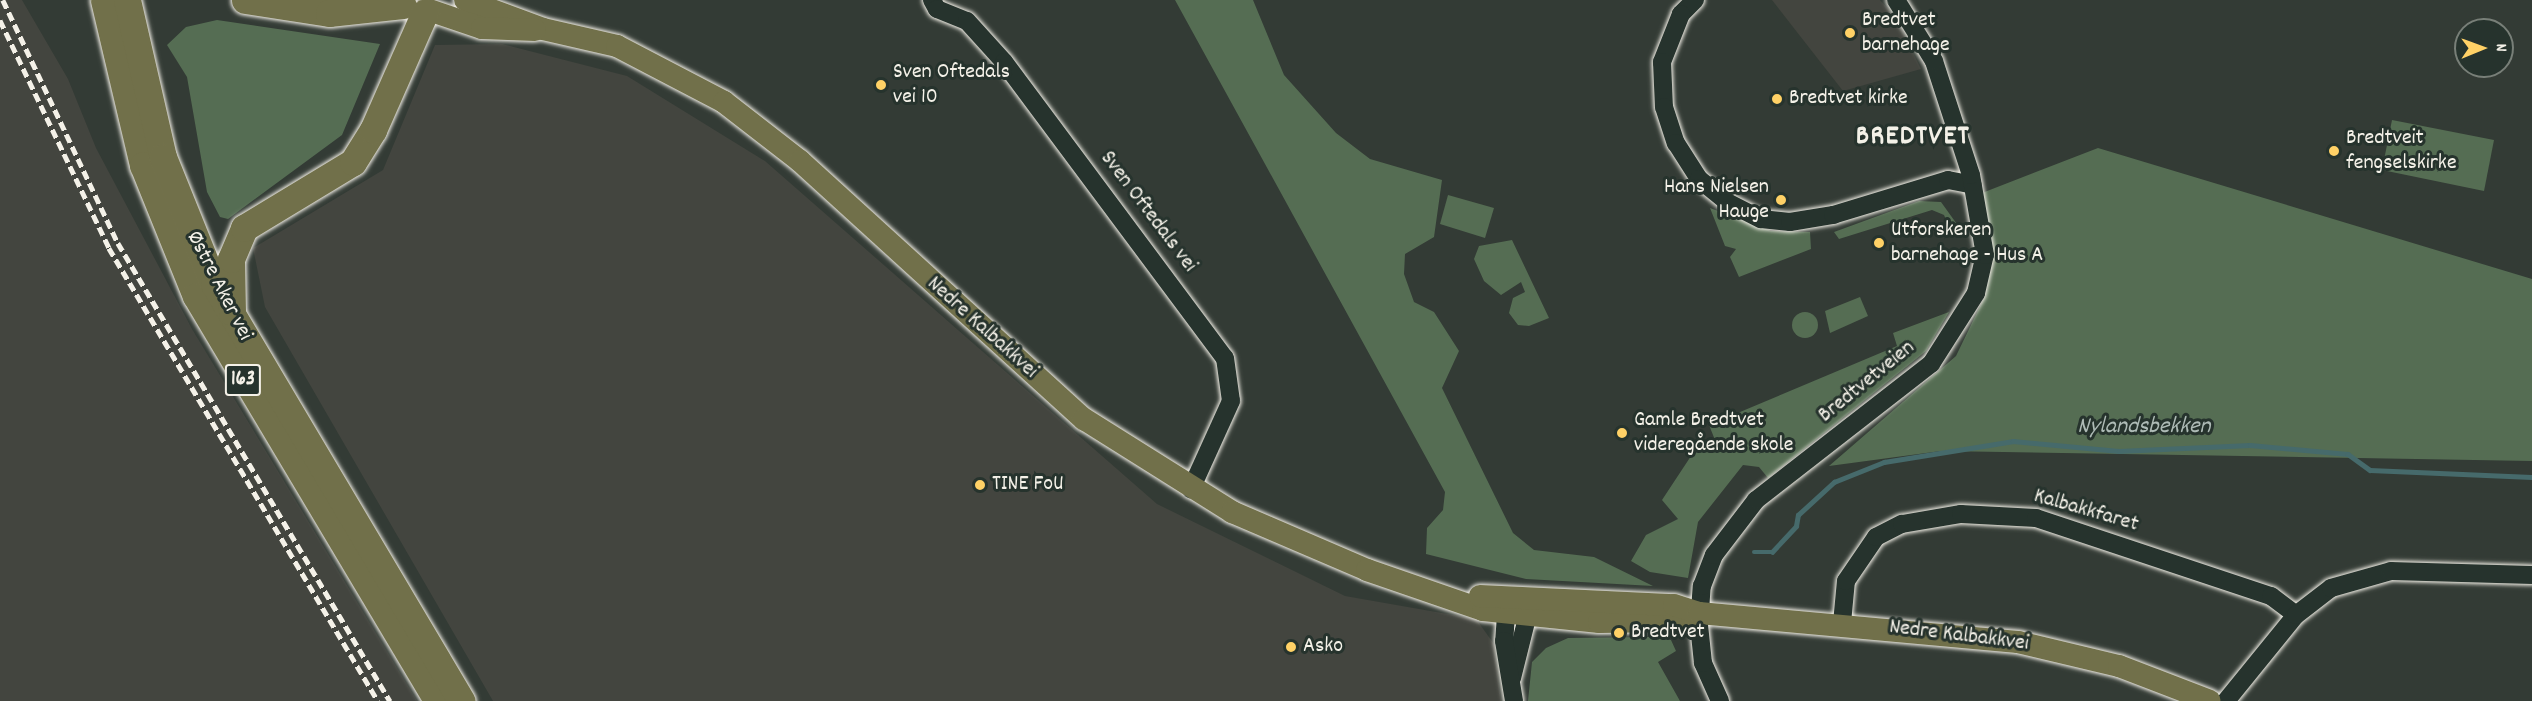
<!DOCTYPE html>
<meta charset="utf-8">
<style>
body{margin:0}
#map{position:relative;width:2532px;height:701px;overflow:hidden;background:#333b35;font-family:Dekko,sans-serif}
div>[style]{position:absolute}
.built>*{inset:0;background:#43453f}
.green>*{inset:0;background:#556d53}
.round{border-radius:50%}
.stream>*{height:4.5px;margin:-2.25px;padding:0 2.25px;transform-origin:2.25px;border-radius:2.25px;background:#466a6b}
.roads{filter:drop-shadow(0 0 2px #f4f1e8) drop-shadow(0 0 2px #f4f1e8)}
.minor>*{height:18px;margin:-9px;padding:0 9px;transform-origin:9px;border-radius:9px;background:#26332d}
.major>*{height:22px;margin:-11px;padding:0 11px;transform-origin:11px;border-radius:11px;background:#71704a}
.highway>*{height:27px;margin:-13.5px;padding:0 13.5px;transform-origin:13.5px;border-radius:13.5px;background:#71704a}
.rail>*{height:4.5px;margin-top:-2.25px;transform-origin:0;background:repeating-linear-gradient(90deg,#f4f1e8 0 9px,transparent 0 13.5px)}
.dots>*{width:16px;height:16px;translate:-50% -50%;box-sizing:border-box;border:3px solid #26332d;border-radius:50%}
span{translate:-50% -50%;white-space:nowrap;text-align:center;line-height:1.15;-webkit-text-stroke:6px #26332d;paint-order:stroke}
.shield-label span{padding:2px 4px;background:#26332d;border:2px solid;border-radius:4px;-webkit-text-stroke-width:0}
.shield-label{font-size:21px;color:#f4f1e8;font-weight:700}
.poi-label{font-size:22px;color:#f4f1e8}
.left{translate:0 -50%;text-align:left}
.right{translate:-100% -50%;text-align:right}
.street-label{font-size:22px;color:#f4f1e8}
.water-label{font-size:24px;color:#aebbb6;font-style:italic}
.district-label{font-size:28px;color:#f4f1e8;font-weight:700;letter-spacing:1.5px}
.north{position:absolute;left:2454px;top:18px;width:60px;height:60px;box-sizing:border-box;background:#26332d;border:2px solid #787f78;border-radius:50%;rotate:89deg;font-size:16px;font-weight:700;line-height:24px;text-align:center;color:#f4f1e8}
.north::after{content:'';display:block;margin:auto;width:21px;height:27px;background:#ffd166;clip-path:polygon(50% 0,100% 100%,50% 72%,0 100%)}
</style>
<div id="map">
<div class="built">
<i style="clip-path:polygon(0 0,22px 0,68px 79px,96px 148px,192px 329px,417px 701px,0 701px)"></i>
<i style="clip-path:polygon(1772px 0,1880px 0,1896px 18px,1921px 69px,1843px 91px)"></i>
<i style="clip-path:polygon(502px 44px,627px 76px,765px 161px,1157px 504px,1345px 596px,1476px 619px,1494px 644px,1501px 701px,493px 701px,265px 307px,253px 248px,383px 170px,435px 45px)"></i>
</div>
<div class="green">
<i style="clip-path:polygon(1175px 0,1253px 0,1284px 75px,1336px 133px,1370px 159px,1442px 180px,1434px 237px,1405px 254px,1404px 274px,1414px 302px,1434px 312px,1459px 351px,1442px 388px,1513px 533px,1534px 550px,1594px 557px,1653px 586px,1526px 579px,1426px 554px,1427px 528px,1443px 510px,1445px 492px)"></i>
<i style="clip-path:polygon(217px 20px,380px 44px,342px 135px,228px 219px,220px 217px,207px 192px,187px 77px,167px 45px,186px 27px)"></i>
<i style="clip-path:polygon(2392px 120px,2494px 140px,2484px 191px,2382px 170px)"></i>
<i style="clip-path:polygon(2098px 148px,2532px 279px,2532px 461px,1941px 451px,1829px 466px,1956px 356px,1985px 296px,1991px 257px,1982px 193px)"></i>
<i style="clip-path:polygon(1448px 195px,1494px 208px,1485px 238px,1440px 224px)"></i>
<i style="clip-path:polygon(1919px 201px,1941px 202px,1959px 227px,1950px 229px,1944px 215px,1932px 210px,1839px 239px,1834px 232px)"></i>
<i style="clip-path:polygon(1710px 208px,1771px 231px,1810px 232px,1811px 249px,1739px 277px,1730px 257px,1736px 249px,1725px 246px)"></i>
<i style="clip-path:polygon(1512px 240px,1549px 318px,1529px 326px,1518px 325px,1509px 313px,1513px 298px,1525px 292px,1521px 282px,1501px 295px,1484px 281px,1474px 259px,1479px 246px)"></i>
<i style="clip-path:polygon(1860px 297px,1868px 316px,1830px 333px,1825px 311px)"></i>
<i style="clip-path:polygon(1949px 312px,1926px 351px,1768px 478px,1759px 467px,1743px 465px,1698px 522px,1688px 578px,1650px 572px,1631px 561px,1646px 535px,1678px 519px,1662px 500px,1691px 456px,1715px 440px,1709px 425px,1897px 346px,1893px 333px)"></i>
<i class="round" style="left:1792px;top:312px;width:26px;height:26px"></i>
<i style="clip-path:polygon(1652px 637px,1671px 640px,1676px 651px,1658px 662px,1680px 701px,1528px 701px,1532px 662px,1546px 648px,1568px 638px)"></i>
</div>
<div class="stream">
<i style="left:1754px;top:552px;width:18px"></i>
<i style="left:1772px;top:552px;width:35px;rotate:-47deg"></i>
<i style="left:1796px;top:526px;width:11px;rotate:-80deg"></i>
<i style="left:1798px;top:515px;width:49px;rotate:-42.5deg"></i>
<i style="left:1834px;top:482px;width:54px;rotate:-21.8deg"></i>
<i style="left:1884px;top:462px;width:131px;rotate:-9.2deg"></i>
<i style="left:2013px;top:441px;width:106px;rotate:5.4deg"></i>
<i style="left:2119px;top:451px;width:131px;rotate:-2.6deg"></i>
<i style="left:2250px;top:445px;width:98px;rotate:5.2deg"></i>
<i style="left:2348px;top:454px;width:27px;rotate:36deg"></i>
<i style="left:2370px;top:470px;width:162px;rotate:2.5deg"></i>
</div>
<div class="roads">
<div class="minor">
<i style="left:932px;top:0;width:10px;rotate:61deg"></i>
<i style="left:937px;top:9px;width:32px;rotate:22deg"></i>
<i style="left:967px;top:21px;width:55px;rotate:47.9deg"></i>
<i style="left:1004px;top:62px;width:369px;rotate:53.3deg"></i>
<i style="left:1225px;top:358px;width:43px;rotate:82.1deg"></i>
<i style="left:1231px;top:401px;width:97px;rotate:114.4deg"></i>
<i style="left:1695px;top:0;width:20px;rotate:135deg"></i>
<i style="left:1681px;top:14px;width:52px;rotate:111.6deg"></i>
<i style="left:1662px;top:62px;width:45px;rotate:87.5deg"></i>
<i style="left:1664px;top:107px;width:38px;rotate:72deg"></i>
<i style="left:1676px;top:143px;width:43px;rotate:57.4deg"></i>
<i style="left:1699px;top:179px;width:36px;rotate:39deg"></i>
<i style="left:1727px;top:202px;width:38px;rotate:27deg"></i>
<i style="left:1761px;top:219px;width:29px;rotate:6deg"></i>
<i style="left:1790px;top:222px;width:44px;rotate:-9.2deg"></i>
<i style="left:1833px;top:215px;width:120px;rotate:-16.9deg"></i>
<i style="left:1948px;top:180px;width:25px;rotate:11deg"></i>
<i style="left:1842px;top:623px;width:42px;rotate:-84.6deg"></i>
<i style="left:1846px;top:581px;width:53px;rotate:-55.7deg"></i>
<i style="left:1876px;top:537px;width:29px;rotate:-27deg"></i>
<i style="left:1902px;top:524px;width:60px;rotate:-9.6deg"></i>
<i style="left:1961px;top:514px;width:75px;rotate:3.1deg"></i>
<i style="left:2036px;top:518px;width:248px;rotate:18.4deg"></i>
<i style="left:2271px;top:596px;width:31px;rotate:37deg"></i>
<i style="left:1512px;top:678px;width:62px;rotate:-76deg"></i>
<i style="left:1527px;top:618px;width:20px;rotate:-114deg"></i>
<i style="left:1519px;top:600px;width:20px;rotate:131deg"></i>
<i style="left:1506px;top:615px;width:26px;rotate:94deg"></i>
<i style="left:1504px;top:641px;width:61px;rotate:80.5deg"></i>
<i style="left:1720px;top:701px;width:42px;rotate:-114.1deg"></i>
<i style="left:1703px;top:663px;width:38px;rotate:-96deg"></i>
<i style="left:1699px;top:625px;width:39px;rotate:-86deg"></i>
<i style="left:1702px;top:586px;width:33px;rotate:-69deg"></i>
<i style="left:1714px;top:555px;width:69px;rotate:-52.6deg"></i>
<i style="left:1756px;top:500px;width:222px;rotate:-37.9deg"></i>
<i style="left:1931px;top:364px;width:84px;rotate:-57.6deg"></i>
<i style="left:1976px;top:293px;width:39px;rotate:-77deg"></i>
<i style="left:1985px;top:255px;width:81px;rotate:-99.9deg"></i>
<i style="left:1971px;top:175px;width:120px;rotate:-108deg"></i>
<i style="left:1934px;top:61px;width:72px;rotate:-121.9deg"></i>
<i style="left:2226px;top:701px;width:111px;rotate:-50.9deg"></i>
<i style="left:2296px;top:615px;width:44px;rotate:-37.6deg"></i>
<i style="left:2331px;top:588px;width:62px;rotate:-15.8deg"></i>
<i style="left:2391px;top:571px;width:141px;rotate:1.6deg"></i>
</div>
<div class="major">
<i style="left:465px;top:0;width:83px;rotate:20.4deg"></i>
<i style="left:543px;top:29px;width:76px;rotate:12.9deg"></i>
<i style="left:617px;top:46px;width:121px;rotate:27.6deg"></i>
<i style="left:724px;top:102px;width:96px;rotate:37.8deg"></i>
<i style="left:800px;top:161px;width:384px;rotate:42.3deg"></i>
<i style="left:1084px;top:419px;width:175px;rotate:32.1deg"></i>
<i style="left:1232px;top:512px;width:147px;rotate:23.2deg"></i>
<i style="left:1367px;top:570px;width:123px;rotate:19deg"></i>
<i style="left:1483px;top:610px;width:117px;rotate:5.9deg"></i>
<i style="left:1599px;top:622px;width:75px;rotate:-0.8deg"></i>
<i style="left:1674px;top:621px;width:26px;rotate:-18deg"></i>
<i style="left:429px;top:10px;width:56px;rotate:18.8deg"></i>
<i style="left:482px;top:28px;width:53px;rotate:2.2deg"></i>
<i style="left:1480px;top:596px;width:194px;rotate:2.7deg"></i>
<i style="left:1674px;top:605px;width:26px;rotate:18deg"></i>
<i style="left:1699px;top:613px;width:320px;rotate:5.2deg"></i>
<i style="left:2018px;top:642px;width:104px;rotate:13.4deg"></i>
<i style="left:2119px;top:666px;width:97px;rotate:21deg"></i>
</div>
<div class="highway">
<i style="left:104px;top:0;width:170px;rotate:76.7deg"></i>
<i style="left:143px;top:165px;width:141px;rotate:68deg"></i>
<i style="left:196px;top:296px;width:471px;rotate:59.2deg"></i>
<i style="left:127px;top:0;width:161px;rotate:77.1deg"></i>
<i style="left:163px;top:157px;width:137px;rotate:68.1deg"></i>
<i style="left:214px;top:284px;width:485px;rotate:59.3deg"></i>
<i style="left:245px;top:0;width:85px;rotate:8.8deg"></i>
<i style="left:329px;top:13px;width:74px;rotate:-6.2deg"></i>
<i style="left:232px;top:312px;width:53px;rotate:-91.1deg"></i>
<i style="left:231px;top:259px;width:34px;rotate:-67deg"></i>
<i style="left:244px;top:228px;width:127px;rotate:-31.2deg"></i>
<i style="left:353px;top:162px;width:38px;rotate:-58deg"></i>
<i style="left:373px;top:130px;width:129px;rotate:-66.2deg"></i>
</div>
</div>
<div class="rail">
<i style="left:3px;top:0;width:269px;rotate:64.7deg"></i>
<i style="left:118px;top:243px;width:533px;rotate:59.29deg"></i>
<i style="left:0;top:20px;width:253px;rotate:64.4deg"></i>
<i style="left:109px;top:248px;width:527px;rotate:59.3deg"></i>
</div>
<div class="dots">
<i style="left:1850px;top:33px;background:#ffd166"></i>
<i style="left:881px;top:85px;background:#ffd166"></i>
<i style="left:1777px;top:99px;background:#ffd166"></i>
<i style="left:2334px;top:151px;background:#ffd166"></i>
<i style="left:1781px;top:200px;background:#ffd166"></i>
<i style="left:1879px;top:243px;background:#ffd166"></i>
<i style="left:1622px;top:433px;background:#ffd166"></i>
<i style="left:980px;top:485px;background:#ffd166"></i>
<i style="left:1619px;top:633px;background:#ffd166"></i>
<i style="left:1291px;top:647px;background:#ffd166"></i>
</div>
<div class="shield-label">
<span style="left:243px;top:380px">163</span>
</div>
<div class="poi-label">
<span class="left" style="left:1862px;top:33px">Bredtvet<br>barnehage</span>
<span class="left" style="left:893px;top:85px">Sven Oftedals<br>vei 10</span>
<span class="left" style="left:1789px;top:99px">Bredtvet kirke</span>
<span class="left" style="left:2346px;top:151px">Bredtveit<br>fengselskirke</span>
<span class="right" style="left:1769px;top:200px">Hans Nielsen<br>Hauge</span>
<span class="left" style="left:1891px;top:243px">Utforskeren<br>barnehage - Hus A</span>
<span class="left" style="left:1634px;top:433px">Gamle Bredtvet<br>videregående skole</span>
<span class="left" style="left:992px;top:485px">TINE FoU</span>
<span class="left" style="left:1631px;top:633px">Bredtvet</span>
<span class="left" style="left:1303px;top:647px">Asko</span>
</div>
<div class="street-label">
<span style="left:1148px;top:212px;rotate:53deg">Sven Oftedals vei</span>
<span style="left:219px;top:286px;rotate:63deg">Østre Aker vei</span>
<span style="left:982px;top:328px;rotate:42deg">Nedre Kalbakkvei</span>
<span style="left:1867px;top:382px;rotate:-39deg">Bredtvetveien</span>
<span style="left:2086px;top:511px;rotate:16deg">Kalbakkfaret</span>
<span style="left:1959px;top:636px;rotate:7deg">Nedre Kalbakkvei</span>
</div>
<div class="water-label">
<span style="left:2144px;top:428px">Nylandsbekken</span>
</div>
<div class="district-label">
<span style="left:1913px;top:138px">BREDTVET</span>
</div>
<div class="north">N</div>
</div>
